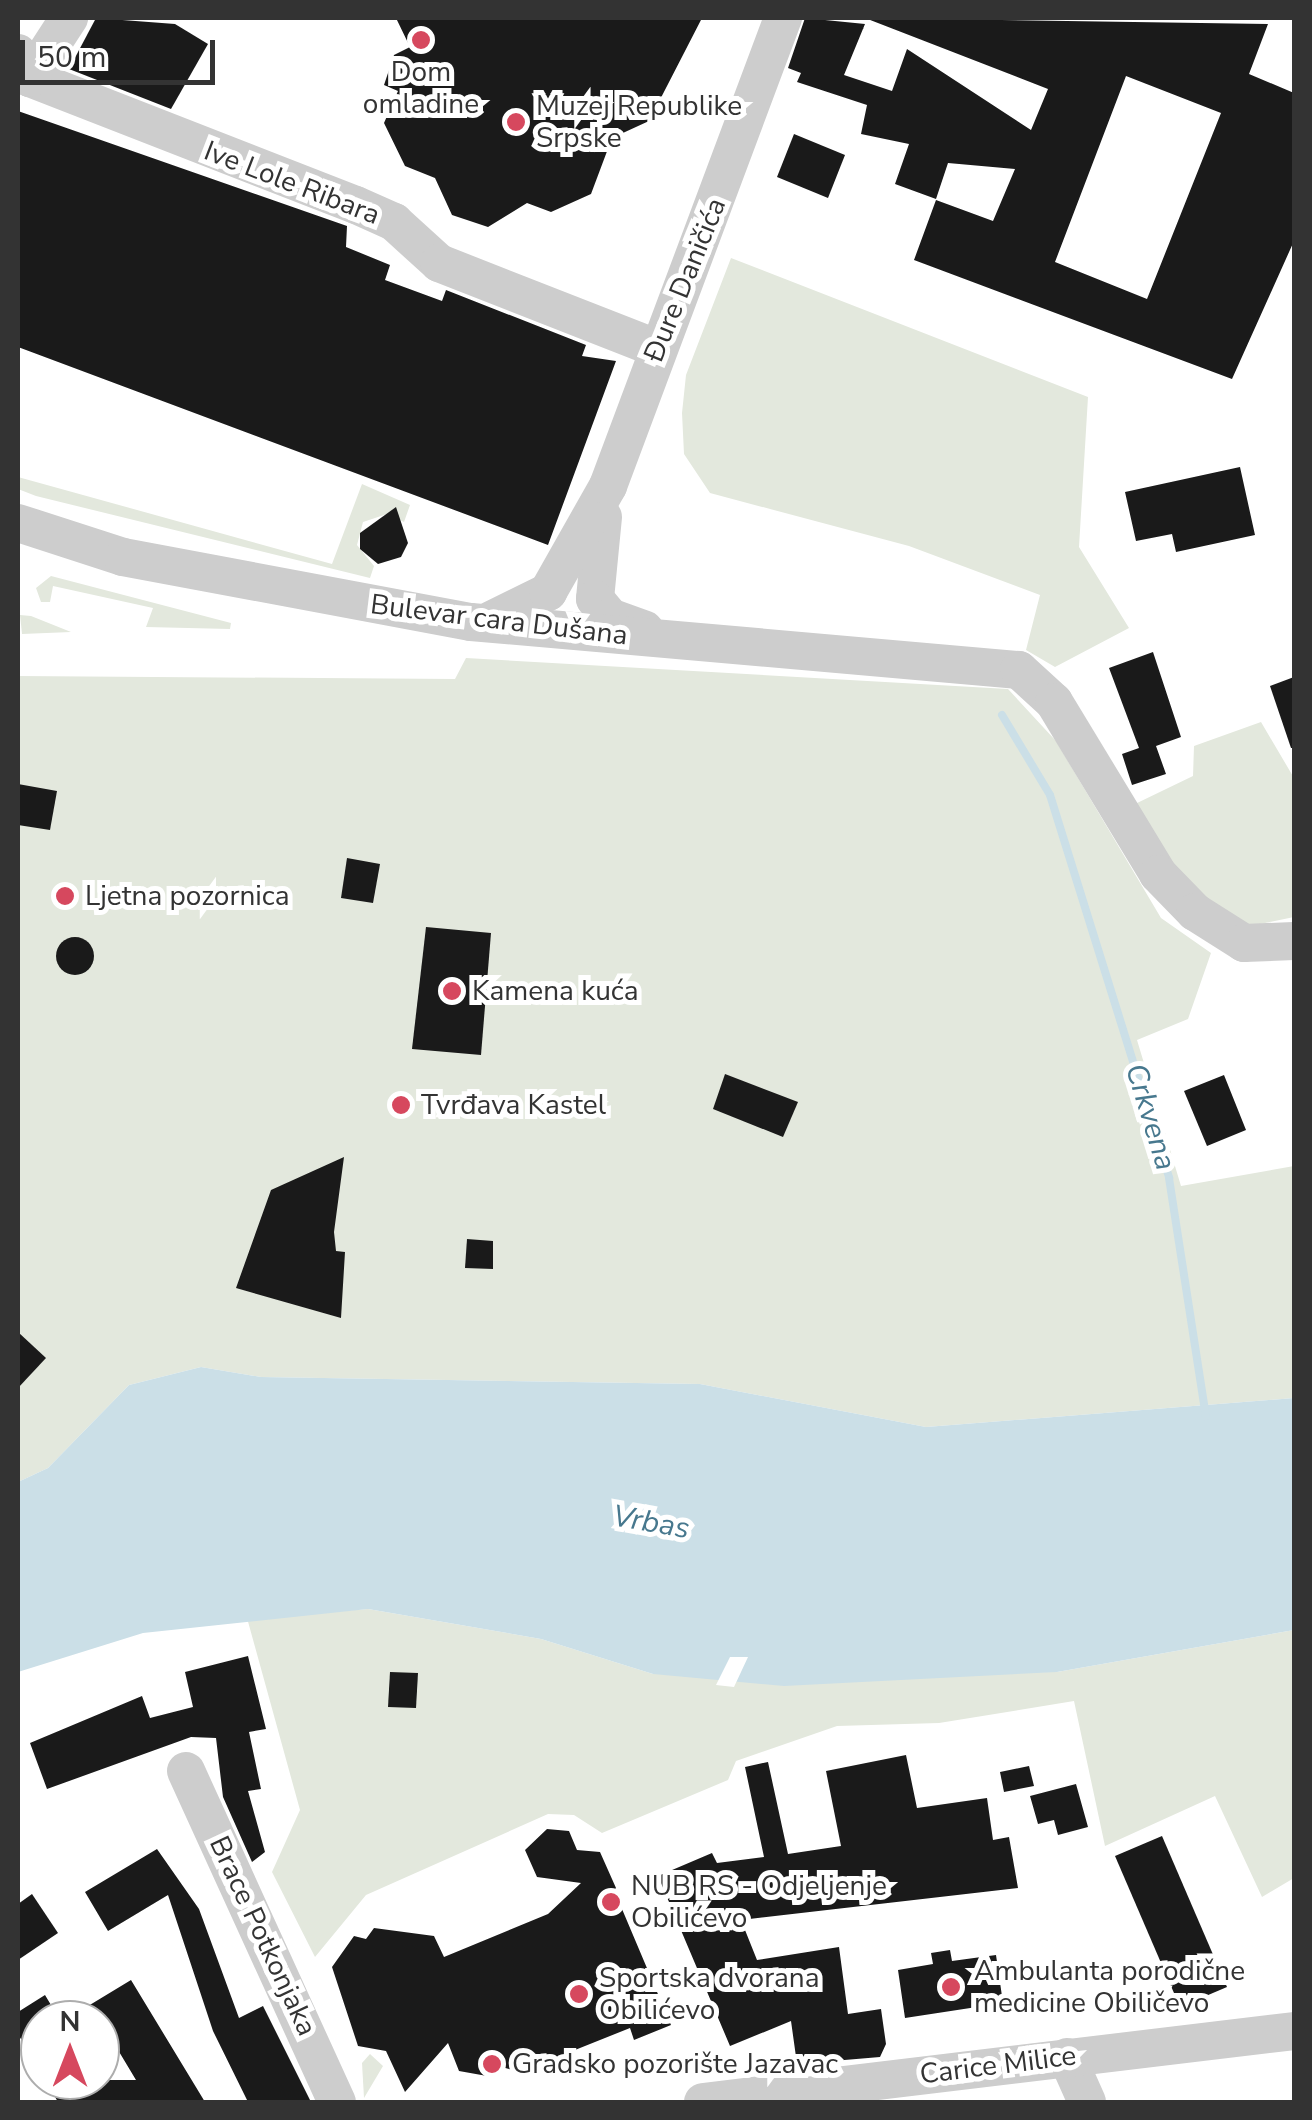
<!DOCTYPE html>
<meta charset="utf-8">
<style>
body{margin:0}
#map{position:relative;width:1312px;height:2120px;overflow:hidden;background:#fff;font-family:"Nunito Sans",sans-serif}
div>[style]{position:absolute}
.green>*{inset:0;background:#e3e8dd}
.water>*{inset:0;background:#cbdfe7}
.pier>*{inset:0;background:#fff}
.stream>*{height:8px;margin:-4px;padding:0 4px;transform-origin:4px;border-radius:4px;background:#cbdfe7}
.building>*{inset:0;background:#1a1a1a}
.round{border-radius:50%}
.minor>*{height:38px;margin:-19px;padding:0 19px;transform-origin:19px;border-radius:19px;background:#cdcdcd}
.dots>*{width:28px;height:28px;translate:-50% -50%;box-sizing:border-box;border:5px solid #fff;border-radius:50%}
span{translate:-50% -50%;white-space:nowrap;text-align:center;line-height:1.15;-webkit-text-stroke:10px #fff;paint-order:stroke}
.poi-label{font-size:28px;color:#333}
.left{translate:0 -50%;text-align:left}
.street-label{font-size:28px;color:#333}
.water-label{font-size:30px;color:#47788e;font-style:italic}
.frame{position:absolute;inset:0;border:20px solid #333;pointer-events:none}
.north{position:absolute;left:20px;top:2000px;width:100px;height:100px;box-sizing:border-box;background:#fff;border:2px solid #adadad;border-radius:50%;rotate:0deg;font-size:28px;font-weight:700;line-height:40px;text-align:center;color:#333}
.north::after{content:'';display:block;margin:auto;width:35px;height:45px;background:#d6485e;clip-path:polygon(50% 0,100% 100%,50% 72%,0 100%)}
.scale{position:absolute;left:20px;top:40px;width:195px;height:45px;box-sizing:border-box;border:5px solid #333;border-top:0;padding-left:12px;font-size:30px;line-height:35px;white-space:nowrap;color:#333;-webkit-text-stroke:8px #fff;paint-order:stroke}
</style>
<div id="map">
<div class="green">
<i style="clip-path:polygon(731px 258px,1088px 397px,1079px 547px,1129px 628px,1055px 667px,1026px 650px,1040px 595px,909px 546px,710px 493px,684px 454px,682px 413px,686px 375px)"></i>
<i style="clip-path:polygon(18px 477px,332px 564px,362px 484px,410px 505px,404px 522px,387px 514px,363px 522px,357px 545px,374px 566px,370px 578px,36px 496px,18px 489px)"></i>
<i style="clip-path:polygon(51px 576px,231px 623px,230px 629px,146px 627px,153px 608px,53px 586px,50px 602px,41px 602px,36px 588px)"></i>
<i style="clip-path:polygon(20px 615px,31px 616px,71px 632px,22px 634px)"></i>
<i style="clip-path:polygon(466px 658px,1008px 689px,1056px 741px,1161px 918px,1211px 953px,1188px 1019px,1137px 1040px,1181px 1186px,1294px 1166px,1294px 1398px,926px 1427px,700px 1384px,261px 1377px,201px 1367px,129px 1385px,48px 1468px,18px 1482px,18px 676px,455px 679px)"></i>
<i style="clip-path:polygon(1261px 722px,1294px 778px,1294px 917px,1251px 926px,1221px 914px,1162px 852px,1135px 804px,1193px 776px,1194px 746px)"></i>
<i style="clip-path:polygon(368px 1609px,541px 1639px,653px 1674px,1057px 1672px,1294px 1630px,1294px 1878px,1262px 1897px,1215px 1796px,1105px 1846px,1074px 1701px,939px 1723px,837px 1726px,736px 1761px,728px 1780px,602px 1833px,574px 1815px,548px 1814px,366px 1895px,315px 1957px,272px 1872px,300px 1810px,247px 1618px)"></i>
<i style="clip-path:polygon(370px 2054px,383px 2066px,364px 2098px,362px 2063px)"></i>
</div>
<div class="water">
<i style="clip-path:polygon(201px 1367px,261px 1377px,700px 1384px,926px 1427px,1294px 1398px,1294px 1630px,1057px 1672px,784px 1686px,653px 1674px,541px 1639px,368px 1609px,143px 1633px,18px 1672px,18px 1482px,48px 1468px,129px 1385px)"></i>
</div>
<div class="pier">
<i style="clip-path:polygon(730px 1657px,748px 1657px,734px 1687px,716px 1685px)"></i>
</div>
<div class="stream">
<i style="left:1002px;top:715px;width:93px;rotate:59deg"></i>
<i style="left:1050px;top:795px;width:401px;rotate:72.7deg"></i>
<i style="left:1169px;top:1178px;width:241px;rotate:81.2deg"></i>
</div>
<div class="building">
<i style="clip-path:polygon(96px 18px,175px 24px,208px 44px,171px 109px,69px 69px)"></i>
<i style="clip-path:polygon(396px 18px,702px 18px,649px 121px,612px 138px,591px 194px,551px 212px,527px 203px,488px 227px,452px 215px,435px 178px,405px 166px,384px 123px,398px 91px,384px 85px,394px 55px,410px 47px)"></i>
<i style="clip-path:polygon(evenodd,805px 18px,865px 24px,844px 75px,892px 91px,907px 49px,1031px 130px,1048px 89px,865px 18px,1268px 24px,1249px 74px,1294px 93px,1294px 241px,1232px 379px,914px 260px,936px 200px,993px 221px,1015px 169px,948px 163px,936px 199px,895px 184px,909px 144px,861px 134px,867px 105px,797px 82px,801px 73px,788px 68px,805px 18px,1126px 76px,1221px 113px,1147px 299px,1055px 262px,1126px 76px)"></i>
<i style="clip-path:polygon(18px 111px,347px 226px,346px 247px,390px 265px,385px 280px,442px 301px,446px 290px,586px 345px,582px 356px,616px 361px,548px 545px,18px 347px)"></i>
<i style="clip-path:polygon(794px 134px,845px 155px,828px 198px,777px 177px)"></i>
<i style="clip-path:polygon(1240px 467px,1255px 535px,1176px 552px,1172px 534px,1136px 541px,1125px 492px)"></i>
<i style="clip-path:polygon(396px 507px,408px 543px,401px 557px,378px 564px,360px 549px,360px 533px)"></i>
<i style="clip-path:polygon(1153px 652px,1181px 737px,1156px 746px,1166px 774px,1132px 785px,1122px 754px,1139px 748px,1109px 668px)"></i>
<i style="clip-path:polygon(1294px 677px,1294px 748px,1291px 748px,1270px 686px)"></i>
<i style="clip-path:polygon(18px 784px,57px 791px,50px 830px,18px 825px)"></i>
<i style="clip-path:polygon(347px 858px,380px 864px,373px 903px,341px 898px)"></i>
<i style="clip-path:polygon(426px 927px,491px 933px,481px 1055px,412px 1049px)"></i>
<i class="round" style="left:56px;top:937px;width:38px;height:38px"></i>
<i style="clip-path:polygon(725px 1074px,798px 1102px,783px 1137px,713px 1109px)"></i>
<i style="clip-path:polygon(1224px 1075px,1246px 1130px,1207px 1146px,1184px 1091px)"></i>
<i style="clip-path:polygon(344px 1157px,334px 1232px,336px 1251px,345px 1252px,341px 1318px,236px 1288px,271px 1190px)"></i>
<i style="clip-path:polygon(467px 1239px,493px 1241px,493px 1269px,465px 1268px)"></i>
<i style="clip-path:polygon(18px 1332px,46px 1358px,18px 1388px)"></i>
<i style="clip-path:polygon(248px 1656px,266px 1729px,249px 1732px,261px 1789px,248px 1791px,265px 1852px,252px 1862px,223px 1797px,216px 1738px,191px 1737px,47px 1789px,30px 1743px,142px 1696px,150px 1718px,193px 1707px,185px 1672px)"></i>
<i style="clip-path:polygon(390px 1672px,418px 1673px,416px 1708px,388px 1707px)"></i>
<i style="clip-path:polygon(906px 1755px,917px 1808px,987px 1798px,993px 1840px,1009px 1837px,1018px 1888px,741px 1920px,757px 1960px,839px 1947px,848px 2014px,881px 2009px,886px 2044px,880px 2057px,797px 2064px,791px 2021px,730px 2046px,658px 1876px,712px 1853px,717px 1863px,764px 1857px,745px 1767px,768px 1762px,788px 1854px,841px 1846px,826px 1771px)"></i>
<i style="clip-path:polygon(1029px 1766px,1034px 1786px,1004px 1792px,1000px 1772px)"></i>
<i style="clip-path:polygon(1076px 1784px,1088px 1827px,1058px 1835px,1054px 1820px,1038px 1824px,1030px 1796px)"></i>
<i style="clip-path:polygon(547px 1829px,569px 1831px,577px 1850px,600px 1852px,616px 1888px,605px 1902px,622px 1909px,671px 2025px,634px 2040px,630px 2028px,520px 2072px,494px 2065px,487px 2076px,459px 2071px,448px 2043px,405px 2092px,386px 2051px,358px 2046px,332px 1967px,354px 1936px,366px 1939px,374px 1928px,434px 1936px,444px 1957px,548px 1914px,581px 1883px,537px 1877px,525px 1850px)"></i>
<i style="clip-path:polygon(1162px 1836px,1227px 1987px,1180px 2007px,1115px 1856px)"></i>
<i style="clip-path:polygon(157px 1849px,199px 1909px,239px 2018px,263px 2006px,311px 2102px,248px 2102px,213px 2031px,168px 1895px,108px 1931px,85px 1892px)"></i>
<i style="clip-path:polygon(32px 1894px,58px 1933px,18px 1960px,18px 1904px)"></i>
<i style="clip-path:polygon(950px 1950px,952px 1961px,996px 1955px,1003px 2003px,905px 2018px,898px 1970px,933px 1964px,931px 1953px)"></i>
<i style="clip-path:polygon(131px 1980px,205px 2102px,58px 2102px,45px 2080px,136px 2080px,100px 2020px,65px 2020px)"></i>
<i style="clip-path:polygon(45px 1995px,60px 2020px,40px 2020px,40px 2072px,18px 2034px,18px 2012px)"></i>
</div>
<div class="minor">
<i style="left:18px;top:53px;width:28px;rotate:64deg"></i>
<i style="left:30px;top:78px;width:350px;rotate:21.3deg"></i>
<i style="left:356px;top:205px;width:42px;rotate:24.1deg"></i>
<i style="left:394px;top:222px;width:61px;rotate:42.3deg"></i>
<i style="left:439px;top:263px;width:233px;rotate:21.4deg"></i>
<i style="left:30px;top:78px;width:72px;rotate:-57deg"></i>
<i style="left:603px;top:517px;width:82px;rotate:95.6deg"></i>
<i style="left:595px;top:599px;width:23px;rotate:50deg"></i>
<i style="left:610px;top:617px;width:37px;rotate:20deg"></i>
<i style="left:18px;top:523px;width:110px;rotate:17.9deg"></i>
<i style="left:123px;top:557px;width:354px;rotate:10.6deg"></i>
<i style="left:471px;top:622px;width:550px;rotate:5.01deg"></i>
<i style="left:1019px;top:670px;width:47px;rotate:42.4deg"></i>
<i style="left:1054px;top:702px;width:201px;rotate:58.8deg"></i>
<i style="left:1158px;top:874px;width:53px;rotate:45.8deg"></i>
<i style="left:1195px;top:912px;width:58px;rotate:32.3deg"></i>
<i style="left:1244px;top:943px;width:50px;rotate:-2.3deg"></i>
<i style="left:491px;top:620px;width:64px;rotate:-26.2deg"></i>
<i style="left:548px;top:592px;width:122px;rotate:-60.5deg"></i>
<i style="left:608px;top:486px;width:500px;rotate:-69.5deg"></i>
<i style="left:186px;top:1771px;width:364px;rotate:65.5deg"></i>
<i style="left:1067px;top:2057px;width:49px;rotate:66deg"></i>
<i style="left:703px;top:2102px;width:595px;rotate:-6.85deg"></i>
</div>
<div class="dots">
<i style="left:421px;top:40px;background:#d6485e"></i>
<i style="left:516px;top:122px;background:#d6485e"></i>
<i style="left:65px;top:896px;background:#d6485e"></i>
<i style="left:452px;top:991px;background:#d6485e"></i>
<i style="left:401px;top:1105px;background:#d6485e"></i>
<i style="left:611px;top:1902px;background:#d6485e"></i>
<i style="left:951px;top:1987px;background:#d6485e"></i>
<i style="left:579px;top:1994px;background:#d6485e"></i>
<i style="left:492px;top:2064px;background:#d6485e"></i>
</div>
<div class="poi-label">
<span style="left:421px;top:88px">Dom<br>omladine</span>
<span class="left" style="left:536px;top:122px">Muzej Republike<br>Srpske</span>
<span class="left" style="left:85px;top:896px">Ljetna pozornica</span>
<span class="left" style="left:472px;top:991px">Kamena kuća</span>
<span class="left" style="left:421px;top:1105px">Tvrđava Kastel</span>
<span class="left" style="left:631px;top:1902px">NUB RS - Odjeljenje<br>Obilićevo</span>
<span class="left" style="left:974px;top:1987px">Ambulanta porodične<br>medicine Obiličevo</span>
<span class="left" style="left:599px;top:1994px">Sportska dvorana<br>Obilićevo</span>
<span class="left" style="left:512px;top:2064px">Gradsko pozorište Jazavac</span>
</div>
<div class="street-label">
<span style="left:292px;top:183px;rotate:21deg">Ive Lole Ribara</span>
<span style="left:685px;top:280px;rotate:-68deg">Đure Daničića</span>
<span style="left:499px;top:620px;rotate:7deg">Bulevar cara Dušana</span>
<span style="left:263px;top:1936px;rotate:65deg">Brace Potkonjaka</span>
<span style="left:998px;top:2065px;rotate:-7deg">Carice Milice</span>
</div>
<div class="water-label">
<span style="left:1150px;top:1117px;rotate:73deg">Crkvena</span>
<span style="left:651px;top:1523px;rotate:10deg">Vrbas</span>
</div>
<div class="frame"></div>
<div class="north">N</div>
<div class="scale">50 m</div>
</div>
